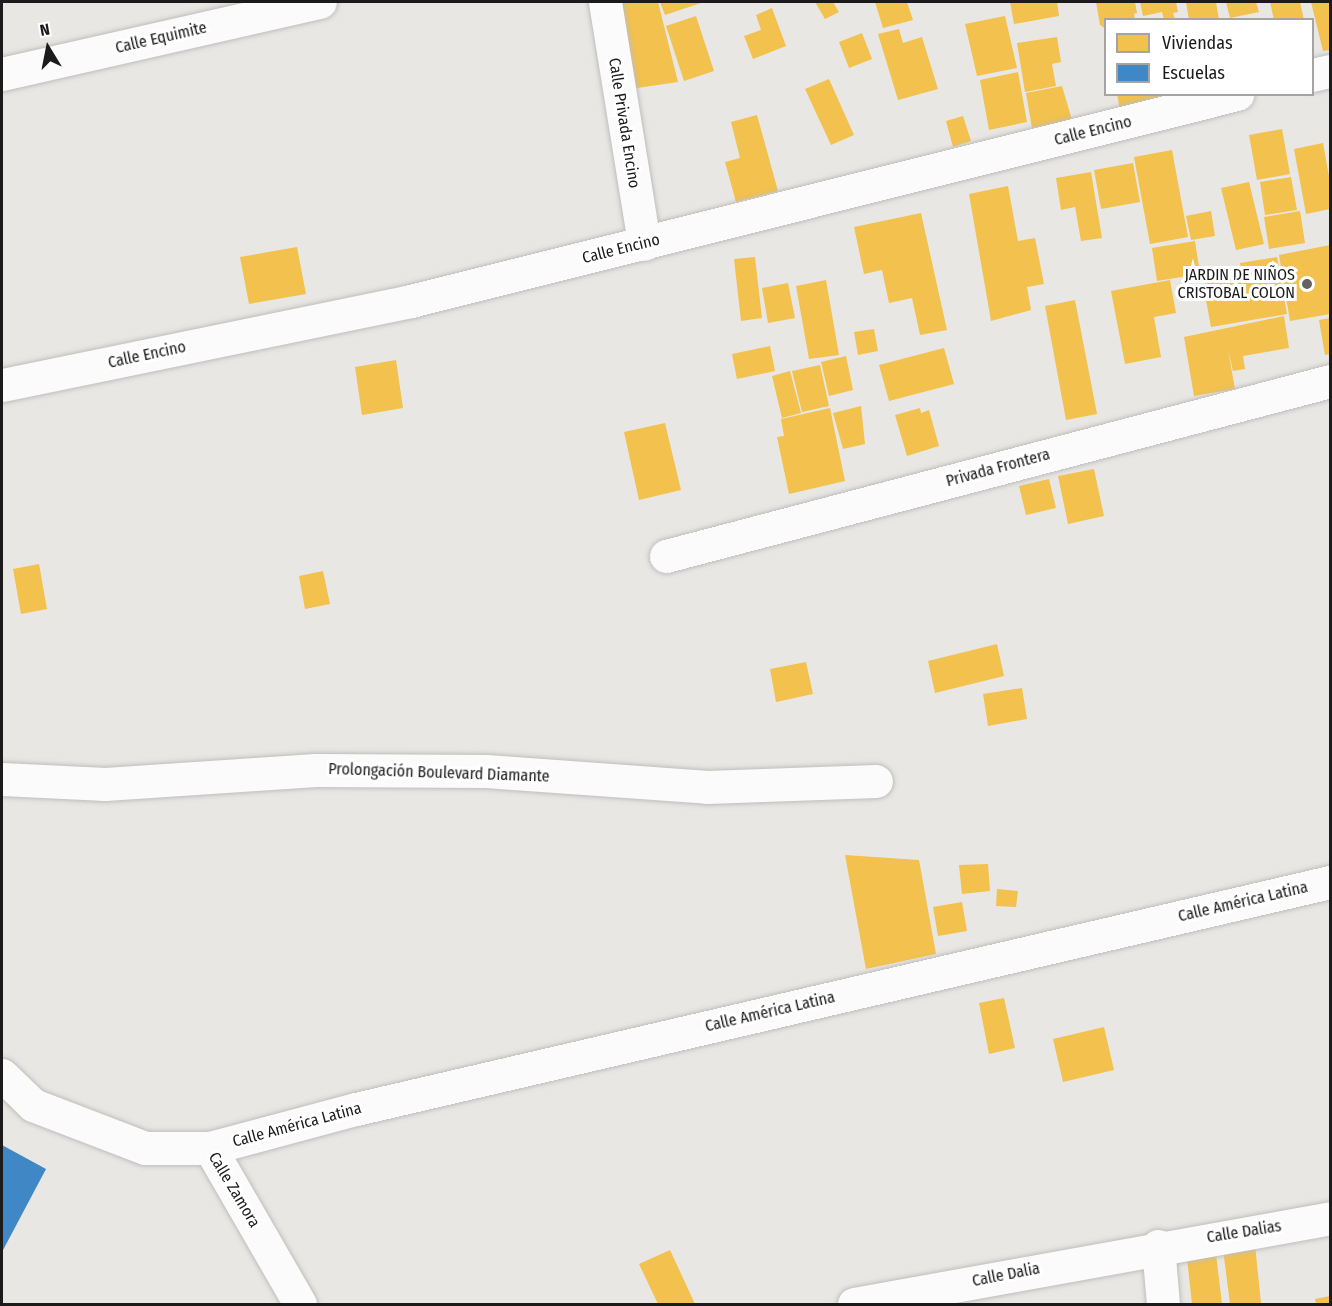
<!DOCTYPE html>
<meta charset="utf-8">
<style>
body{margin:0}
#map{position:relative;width:1332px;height:1306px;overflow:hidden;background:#e9e7e4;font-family:"Fira Sans Condensed",sans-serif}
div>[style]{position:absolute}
.homes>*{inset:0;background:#f2c14e}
.schools>*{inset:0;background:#3f88c5}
.roads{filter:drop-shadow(0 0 2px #bfbebc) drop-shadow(0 0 2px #bfbebc)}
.minor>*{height:33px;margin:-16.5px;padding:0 16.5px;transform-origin:16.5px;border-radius:16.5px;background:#fcfbfb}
.dots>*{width:16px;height:16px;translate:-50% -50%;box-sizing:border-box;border:3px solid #fff;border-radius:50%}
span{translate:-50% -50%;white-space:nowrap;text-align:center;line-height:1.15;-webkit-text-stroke:6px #fff;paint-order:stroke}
.street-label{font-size:16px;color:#1b1b1b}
.poi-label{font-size:16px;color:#1b1b1b}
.right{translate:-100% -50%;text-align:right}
.frame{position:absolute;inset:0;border:3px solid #1b1b1b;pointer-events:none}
.legend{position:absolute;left:1104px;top:18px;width:210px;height:78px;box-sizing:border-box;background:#fff;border:2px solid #a4a4a4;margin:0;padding:8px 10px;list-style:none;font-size:18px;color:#1b1b1b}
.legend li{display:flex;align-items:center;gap:12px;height:30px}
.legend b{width:30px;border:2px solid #a4a4a4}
.north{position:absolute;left:18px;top:18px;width:60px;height:60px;-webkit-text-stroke:4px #fff;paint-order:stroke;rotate:350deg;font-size:16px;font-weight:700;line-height:24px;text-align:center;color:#1b1b1b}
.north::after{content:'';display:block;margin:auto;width:21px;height:27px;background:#1b1b1b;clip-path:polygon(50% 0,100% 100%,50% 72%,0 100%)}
</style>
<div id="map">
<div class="homes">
<i style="clip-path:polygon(614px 2px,658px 2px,678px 82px,630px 89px)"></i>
<i style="clip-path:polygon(660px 2px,704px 2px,665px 15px)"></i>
<i style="clip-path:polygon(815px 2px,833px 2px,839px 12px,825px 19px)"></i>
<i style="clip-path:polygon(875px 2px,907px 2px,913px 20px,883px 28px)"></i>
<i style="clip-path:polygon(1010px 2px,1057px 2px,1059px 16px,1014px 24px)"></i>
<i style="clip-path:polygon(1096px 2px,1135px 2px,1137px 13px,1134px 14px,1135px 20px,1106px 20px,1106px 29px,1100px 25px)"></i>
<i style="clip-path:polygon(1140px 2px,1176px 2px,1178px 12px,1173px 13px,1175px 19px,1172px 20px,1164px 20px,1162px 12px,1143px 16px)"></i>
<i style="clip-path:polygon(1186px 2px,1216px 2px,1219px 20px,1189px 20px)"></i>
<i style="clip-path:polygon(1226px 2px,1256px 2px,1259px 12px,1230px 18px)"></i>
<i style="clip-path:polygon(1270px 2px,1300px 2px,1304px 20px,1274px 20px)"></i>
<i style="clip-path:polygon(1311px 2px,1330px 2px,1330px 50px,1323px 51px)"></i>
<i style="clip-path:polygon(772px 8px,786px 46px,753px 59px,744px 36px,761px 30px,756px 15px)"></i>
<i style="clip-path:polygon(696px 16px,714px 71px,684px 81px,666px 26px)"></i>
<i style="clip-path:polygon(1005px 16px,1017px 68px,977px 76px,965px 24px)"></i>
<i style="clip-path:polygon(899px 29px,903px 43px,922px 37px,938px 89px,898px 100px,878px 34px)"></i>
<i style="clip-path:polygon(862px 33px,872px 59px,849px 68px,839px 42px)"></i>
<i style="clip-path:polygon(1057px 37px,1061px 62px,1052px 64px,1056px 86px,1025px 92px,1017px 43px)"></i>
<i style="clip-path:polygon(1018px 72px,1027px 122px,989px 130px,980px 80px)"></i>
<i style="clip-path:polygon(829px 79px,854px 135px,831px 145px,805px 89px)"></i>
<i style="clip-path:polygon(1062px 86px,1072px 120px,1032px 128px,1026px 93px)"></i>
<i style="clip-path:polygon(1117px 94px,1158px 94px,1159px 102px,1120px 110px)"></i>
<i style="clip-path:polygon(757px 115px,778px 191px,736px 202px,725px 162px,740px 158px,731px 122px)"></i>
<i style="clip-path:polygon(963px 116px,971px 141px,953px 147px,946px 121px)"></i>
<i style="clip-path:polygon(1282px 129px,1290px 174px,1257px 180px,1249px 135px)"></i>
<i style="clip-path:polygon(1323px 143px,1330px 182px,1330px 209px,1306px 214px,1294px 149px)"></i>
<i style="clip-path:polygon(1172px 150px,1188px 237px,1150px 244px,1134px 157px)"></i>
<i style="clip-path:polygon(1133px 163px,1140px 202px,1101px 209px,1094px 170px)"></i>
<i style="clip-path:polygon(1091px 172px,1102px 238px,1081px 241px,1075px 207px,1061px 210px,1056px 178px)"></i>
<i style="clip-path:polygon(1291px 177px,1297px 210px,1265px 215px,1260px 182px)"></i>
<i style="clip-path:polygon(1249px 182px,1264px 244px,1236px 250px,1221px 188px)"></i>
<i style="clip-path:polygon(1008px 186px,1018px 241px,1035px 238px,1044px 284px,1027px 287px,1031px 310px,991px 321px,969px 194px)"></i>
<i style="clip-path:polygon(1211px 211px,1215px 236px,1191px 240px,1186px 216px)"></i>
<i style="clip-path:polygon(1300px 211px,1305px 243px,1269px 249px,1264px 217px)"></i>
<i style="clip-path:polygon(921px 213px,947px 330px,920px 335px,912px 298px,889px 303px,882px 270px,864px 274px,854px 227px)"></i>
<i style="clip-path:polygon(1195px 241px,1200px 274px,1157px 281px,1152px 248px)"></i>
<i style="clip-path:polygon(1330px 245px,1330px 314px,1290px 321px,1279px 255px)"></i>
<i style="clip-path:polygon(297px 247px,306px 294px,249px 304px,240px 257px)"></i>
<i style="clip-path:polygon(755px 257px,762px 318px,741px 321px,734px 259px)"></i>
<i style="clip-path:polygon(1277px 257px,1287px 314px,1211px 327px,1203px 284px,1243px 277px,1240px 263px)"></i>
<i style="clip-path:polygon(826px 280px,839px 355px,809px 359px,796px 286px)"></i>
<i style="clip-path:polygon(1170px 280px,1176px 313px,1154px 317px,1161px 357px,1125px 364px,1111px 291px)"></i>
<i style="clip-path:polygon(788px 283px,795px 318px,768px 323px,762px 288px)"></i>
<i style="clip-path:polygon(1075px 300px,1097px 414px,1066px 420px,1045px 306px)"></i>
<i style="clip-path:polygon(1284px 316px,1289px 348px,1243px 356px,1245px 369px,1233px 371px,1228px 350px,1235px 389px,1194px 396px,1184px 337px)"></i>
<i style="clip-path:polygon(1330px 318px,1330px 354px,1325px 355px,1319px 320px)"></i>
<i style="clip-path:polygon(874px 329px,878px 351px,858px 355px,854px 332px)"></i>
<i style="clip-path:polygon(770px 346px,775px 371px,737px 379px,732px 354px)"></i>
<i style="clip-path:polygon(944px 348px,954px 384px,889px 401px,879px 365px)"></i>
<i style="clip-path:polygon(846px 356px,853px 390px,829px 396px,821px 362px)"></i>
<i style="clip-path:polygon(396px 360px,403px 408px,362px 415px,355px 367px)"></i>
<i style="clip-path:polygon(820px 365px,829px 406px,802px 412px,792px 371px)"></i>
<i style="clip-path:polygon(790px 371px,801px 413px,782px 418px,772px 376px)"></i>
<i style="clip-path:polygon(861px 406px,865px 444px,843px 449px,833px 413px)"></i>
<i style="clip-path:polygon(830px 408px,845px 481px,789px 494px,777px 437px,784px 436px,781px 419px)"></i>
<i style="clip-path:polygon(920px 408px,921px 413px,929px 410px,939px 446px,907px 456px,895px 415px)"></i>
<i style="clip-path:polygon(665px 423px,681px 490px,639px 500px,624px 432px)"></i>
<i style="clip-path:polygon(1094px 469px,1104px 516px,1068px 524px,1058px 476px)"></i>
<i style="clip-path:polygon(1049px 479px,1056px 508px,1026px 515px,1019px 486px)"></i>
<i style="clip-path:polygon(39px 564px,47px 609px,21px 614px,13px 569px)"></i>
<i style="clip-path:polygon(323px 571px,330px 604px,305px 609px,299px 576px)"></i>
<i style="clip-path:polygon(997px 644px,1004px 676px,935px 693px,928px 661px)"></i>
<i style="clip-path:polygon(806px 662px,813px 694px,776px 702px,770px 669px)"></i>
<i style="clip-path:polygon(1022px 688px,1027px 719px,988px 726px,983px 694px)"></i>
<i style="clip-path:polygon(845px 855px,919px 860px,936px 954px,866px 969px)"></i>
<i style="clip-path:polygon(988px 864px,990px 891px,962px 894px,959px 865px)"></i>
<i style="clip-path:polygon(997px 889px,1018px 891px,1016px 907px,996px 906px)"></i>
<i style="clip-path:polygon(962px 902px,967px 931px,938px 936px,933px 907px)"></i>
<i style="clip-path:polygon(1004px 998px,1015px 1048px,989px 1054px,979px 1003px)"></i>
<i style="clip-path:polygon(1104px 1027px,1114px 1070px,1063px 1082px,1053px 1039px)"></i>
<i style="clip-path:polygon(1255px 1245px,1261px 1303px,1230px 1304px,1223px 1249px)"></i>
<i style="clip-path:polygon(670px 1250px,695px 1304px,658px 1304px,639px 1264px)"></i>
<i style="clip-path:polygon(1216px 1254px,1222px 1304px,1192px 1304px,1187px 1258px)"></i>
<i style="clip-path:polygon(1330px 1296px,1330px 1304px,1316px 1304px,1315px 1299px)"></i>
</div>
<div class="schools">
<i style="clip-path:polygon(2px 1145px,46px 1169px,2px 1252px)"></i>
</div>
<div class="roads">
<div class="minor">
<i style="left:605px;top:2px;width:245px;rotate:80.8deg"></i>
<i style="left:2px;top:74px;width:326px;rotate:-12.8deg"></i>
<i style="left:1312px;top:75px;width:18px;rotate:-13deg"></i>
<i style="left:2px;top:385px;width:418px;rotate:-11.6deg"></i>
<i style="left:411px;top:301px;width:852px;rotate:-14.07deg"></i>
<i style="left:666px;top:556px;width:687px;rotate:-14.76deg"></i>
<i style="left:2px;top:779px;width:103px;rotate:2.8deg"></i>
<i style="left:105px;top:784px;width:211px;rotate:-3.8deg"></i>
<i style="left:316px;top:770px;width:170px;rotate:0.3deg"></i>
<i style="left:486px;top:771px;width:222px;rotate:4.1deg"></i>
<i style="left:707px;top:787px;width:169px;rotate:-2deg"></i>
<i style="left:2px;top:1075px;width:43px;rotate:44.1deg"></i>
<i style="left:33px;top:1105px;width:120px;rotate:21deg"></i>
<i style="left:145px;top:1148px;width:65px"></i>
<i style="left:210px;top:1148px;width:151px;rotate:-15deg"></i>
<i style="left:356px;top:1109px;width:1000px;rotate:-13.12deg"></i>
<i style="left:210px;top:1148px;width:180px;rotate:60deg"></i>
<i style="left:1158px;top:1246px;width:58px;rotate:85.1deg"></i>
<i style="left:854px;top:1304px;width:484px;rotate:-10.2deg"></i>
</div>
</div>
<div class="dots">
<i style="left:1307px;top:284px;background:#636261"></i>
</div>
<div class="street-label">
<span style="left:161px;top:38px;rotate:-13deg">Calle Equimite</span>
<span style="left:624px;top:123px;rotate:81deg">Calle Privada Encino</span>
<span style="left:1093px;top:131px;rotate:-14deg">Calle Encino</span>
<span style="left:621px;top:249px;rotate:-14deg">Calle Encino</span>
<span style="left:147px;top:355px;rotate:-12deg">Calle Encino</span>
<span style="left:998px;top:468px;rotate:-15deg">Privada Frontera</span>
<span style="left:439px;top:773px;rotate:2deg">Prolongación Boulevard Diamante</span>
<span style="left:1243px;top:902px;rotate:-13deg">Calle América Latina</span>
<span style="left:770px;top:1012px;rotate:-13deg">Calle América Latina</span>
<span style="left:297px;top:1125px;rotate:-15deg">Calle América Latina</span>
<span style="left:234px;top:1190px;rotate:59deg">Calle Zamora</span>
<span style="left:1244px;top:1232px;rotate:-9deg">Calle Dalias</span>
<span style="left:1006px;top:1275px;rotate:-11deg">Calle Dalia</span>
</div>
<div class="poi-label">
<span class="right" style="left:1295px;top:284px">JARDIN DE NIÑOS<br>CRISTOBAL COLON</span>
</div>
<div class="frame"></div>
<ul class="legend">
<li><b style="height:16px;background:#f2c14e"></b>Viviendas</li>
<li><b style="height:16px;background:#3f88c5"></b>Escuelas</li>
</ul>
<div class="north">N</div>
</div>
